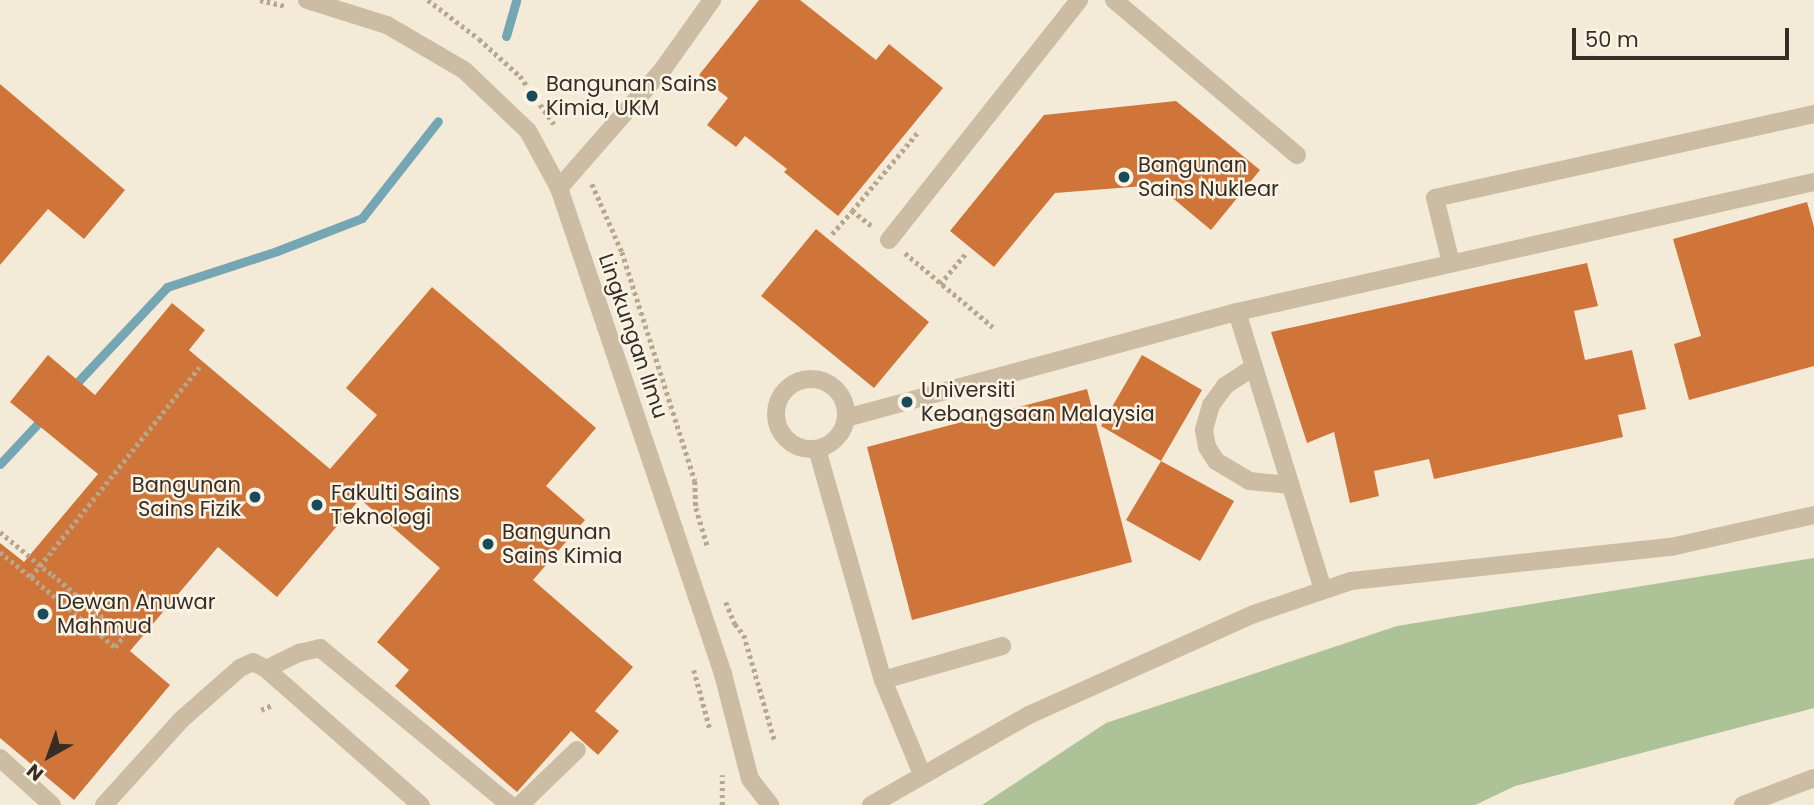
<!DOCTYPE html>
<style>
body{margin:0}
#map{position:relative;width:1814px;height:805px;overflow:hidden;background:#f3ebd8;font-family:Poppins,sans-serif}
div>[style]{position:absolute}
.green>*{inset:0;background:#adc397}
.stream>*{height:9px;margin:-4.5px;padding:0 4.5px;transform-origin:4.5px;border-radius:4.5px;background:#74a6b3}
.building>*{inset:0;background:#d07539}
.path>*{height:4.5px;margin-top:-2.25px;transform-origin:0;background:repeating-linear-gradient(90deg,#b8a68d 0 3.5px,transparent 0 7px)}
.minor>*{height:18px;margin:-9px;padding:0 9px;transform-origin:9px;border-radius:9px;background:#ccbca3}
.minor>.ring{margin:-9px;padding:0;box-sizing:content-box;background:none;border:18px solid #ccbca3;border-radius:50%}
.path-bridge>*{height:4.5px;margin-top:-2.25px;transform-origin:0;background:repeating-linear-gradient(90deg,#b8a68d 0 3.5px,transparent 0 7px)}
.dots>*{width:19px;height:19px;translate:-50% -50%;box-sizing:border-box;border:4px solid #fbf4e4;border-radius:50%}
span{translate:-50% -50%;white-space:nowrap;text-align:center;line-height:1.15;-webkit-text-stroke:5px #fbf4e4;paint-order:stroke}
.poi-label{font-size:21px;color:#362e26}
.left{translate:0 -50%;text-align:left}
.right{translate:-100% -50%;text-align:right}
.street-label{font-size:21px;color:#362e26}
.north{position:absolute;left:14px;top:721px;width:70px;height:70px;-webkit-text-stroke:5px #fbf4e4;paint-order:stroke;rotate:220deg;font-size:19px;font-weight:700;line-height:28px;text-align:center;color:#362e26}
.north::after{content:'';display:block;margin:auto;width:24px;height:32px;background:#362e26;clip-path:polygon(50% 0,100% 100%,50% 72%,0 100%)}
.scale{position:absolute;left:1572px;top:28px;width:217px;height:32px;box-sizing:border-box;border:4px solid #362e26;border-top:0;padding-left:9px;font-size:21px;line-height:24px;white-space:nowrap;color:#362e26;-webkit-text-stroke:5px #fbf4e4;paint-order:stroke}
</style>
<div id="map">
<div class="green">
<i style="clip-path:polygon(1814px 558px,1814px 708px,1515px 786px,1475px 805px,982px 805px,1106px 723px,1397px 626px)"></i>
</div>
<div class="stream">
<i style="left:506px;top:36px;width:37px;rotate:-74deg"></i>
<i style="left:71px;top:389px;width:140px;rotate:-46.7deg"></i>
<i style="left:167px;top:287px;width:116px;rotate:-18.1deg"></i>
<i style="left:277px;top:251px;width:91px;rotate:-21.2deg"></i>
<i style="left:362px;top:218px;width:123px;rotate:-51.9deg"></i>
<i style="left:0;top:464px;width:64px;rotate:-46.9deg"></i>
</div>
<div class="building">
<i style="clip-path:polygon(759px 0,800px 0,876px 60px,889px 44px,943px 88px,838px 216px,784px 172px,787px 169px,745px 136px,736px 147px,707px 125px,728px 98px,699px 75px)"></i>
<i style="clip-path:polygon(0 84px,125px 190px,84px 239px,48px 209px,0 265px)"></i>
<i style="clip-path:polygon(1176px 101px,1260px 170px,1211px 230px,1157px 185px,1055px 193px,994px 267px,950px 231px,1044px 115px)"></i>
<i style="clip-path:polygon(1807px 202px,1814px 227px,1814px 366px,1689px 400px,1674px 344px,1701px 336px,1673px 239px)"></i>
<i style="clip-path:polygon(816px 229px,929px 322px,874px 388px,761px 296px)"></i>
<i style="clip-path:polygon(1587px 263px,1598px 306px,1574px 311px,1585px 360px,1632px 350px,1646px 409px,1618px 415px,1623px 437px,1434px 479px,1429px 459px,1374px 471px,1379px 496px,1350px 503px,1334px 432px,1307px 443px,1271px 332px)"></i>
<i style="clip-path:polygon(432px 287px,596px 428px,546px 486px,585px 520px,533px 580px,633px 667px,595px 711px,619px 731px,598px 755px,571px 731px,517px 792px,395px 686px,409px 670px,377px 642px,440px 568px,360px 499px,277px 597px,218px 547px,130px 651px,170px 685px,74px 800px,0 738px,0 543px,24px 562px,98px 474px,10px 402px,48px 355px,95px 395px,172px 303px,205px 330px,189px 350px,330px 469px,377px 415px,346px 388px)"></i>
<i style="clip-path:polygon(1142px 355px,1202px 390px,1161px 461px,1101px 426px)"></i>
<i style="clip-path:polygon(1087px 389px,1132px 562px,912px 620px,867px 447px)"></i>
<i style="clip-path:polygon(1161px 461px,1234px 501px,1200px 561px,1126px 520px)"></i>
</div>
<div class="path">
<i style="left:260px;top:0;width:27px;rotate:13deg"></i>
<i style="left:428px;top:0;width:64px;rotate:37.4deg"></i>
<i style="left:479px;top:39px;width:55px;rotate:42.1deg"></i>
<i style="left:520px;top:76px;width:59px;rotate:54.7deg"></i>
<i style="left:592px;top:184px;width:74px;rotate:66.2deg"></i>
<i style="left:622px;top:252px;width:240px;rotate:72.3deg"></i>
<i style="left:695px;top:481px;width:27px;rotate:88deg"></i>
<i style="left:696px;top:508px;width:42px;rotate:73.3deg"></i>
<i style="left:871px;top:226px;width:24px;rotate:-142deg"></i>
<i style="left:852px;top:211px;width:104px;rotate:-50.1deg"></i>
<i style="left:832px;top:234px;width:30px;rotate:-49deg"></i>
<i style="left:905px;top:253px;width:115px;rotate:40.1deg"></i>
<i style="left:940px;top:284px;width:40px;rotate:-50deg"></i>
<i style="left:0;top:552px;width:40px;rotate:39deg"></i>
<i style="left:31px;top:577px;width:269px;rotate:-51.3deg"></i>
<i style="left:31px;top:577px;width:109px;rotate:39.8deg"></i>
<i style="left:115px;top:647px;width:14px;rotate:-51deg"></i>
<i style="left:124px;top:636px;width:94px;rotate:-139.7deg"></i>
<i style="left:726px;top:602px;width:24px;rotate:68deg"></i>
<i style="left:735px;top:624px;width:14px;rotate:51deg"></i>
<i style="left:744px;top:635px;width:111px;rotate:73.8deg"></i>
<i style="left:694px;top:670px;width:61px;rotate:74.8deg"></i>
<i style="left:261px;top:710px;width:12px;rotate:-24deg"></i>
<i style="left:722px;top:805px;width:30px;rotate:-90deg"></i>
</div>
<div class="minor">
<i style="left:307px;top:0;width:84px;rotate:17.4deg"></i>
<i style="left:387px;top:25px;width:89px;rotate:30.3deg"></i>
<i style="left:464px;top:70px;width:88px;rotate:43.6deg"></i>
<i style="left:528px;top:131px;width:65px;rotate:61.5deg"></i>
<i style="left:559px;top:188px;width:513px;rotate:71.35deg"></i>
<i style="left:723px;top:674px;width:108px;rotate:75.6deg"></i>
<i style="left:750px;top:779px;width:33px;rotate:52deg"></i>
<i style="left:1114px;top:0;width:240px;rotate:40.3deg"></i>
<i style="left:559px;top:188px;width:158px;rotate:-48.8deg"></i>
<i style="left:663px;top:69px;width:85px;rotate:-54.6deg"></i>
<i style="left:889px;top:240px;width:306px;rotate:-51.6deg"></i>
<i style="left:1451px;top:263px;width:67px;rotate:-103.8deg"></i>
<i style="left:1435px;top:198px;width:388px;rotate:-12.5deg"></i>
<i style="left:1237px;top:312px;width:291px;rotate:72.8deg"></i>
<i style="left:1254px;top:367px;width:35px;rotate:147deg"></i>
<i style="left:1225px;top:386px;width:24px;rotate:126deg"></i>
<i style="left:1211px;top:405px;width:26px;rotate:106deg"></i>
<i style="left:1204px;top:430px;width:17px;rotate:80deg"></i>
<i style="left:1207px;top:447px;width:17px;rotate:57deg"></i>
<i style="left:1216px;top:461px;width:39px;rotate:31deg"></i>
<i style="left:1249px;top:481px;width:41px;rotate:5.6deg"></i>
<i class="ring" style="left:776px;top:379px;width:52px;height:52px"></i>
<i style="left:846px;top:418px;width:405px;rotate:-15.2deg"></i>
<i style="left:1237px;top:312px;width:591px;rotate:-12.7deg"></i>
<i style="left:817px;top:449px;width:240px;rotate:74.1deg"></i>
<i style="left:883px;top:680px;width:102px;rotate:67.5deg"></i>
<i style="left:266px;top:669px;width:37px;rotate:-26deg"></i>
<i style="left:299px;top:653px;width:22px;rotate:-13deg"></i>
<i style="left:320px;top:648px;width:246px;rotate:39.6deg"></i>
<i style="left:883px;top:680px;width:124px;rotate:-15.9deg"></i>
<i style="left:0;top:758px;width:70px;rotate:42.1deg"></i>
<i style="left:104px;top:805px;width:115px;rotate:-47.8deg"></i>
<i style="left:181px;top:720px;width:79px;rotate:-41.4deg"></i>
<i style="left:240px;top:668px;width:14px;rotate:-25deg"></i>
<i style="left:253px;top:662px;width:15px;rotate:28deg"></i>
<i style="left:266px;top:669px;width:206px;rotate:41.3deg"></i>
<i style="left:520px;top:805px;width:79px;rotate:-44deg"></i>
<i style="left:871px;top:805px;width:182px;rotate:-29.7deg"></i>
<i style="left:1029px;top:715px;width:247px;rotate:-24.2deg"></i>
<i style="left:1254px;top:614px;width:102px;rotate:-18.8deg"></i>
<i style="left:1351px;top:581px;width:322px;rotate:-6.1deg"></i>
<i style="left:1671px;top:547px;width:147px;rotate:-12.6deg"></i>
<i style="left:1743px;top:805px;width:76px;rotate:-20.8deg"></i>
</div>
<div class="path-bridge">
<i style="left:0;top:532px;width:67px;rotate:39.6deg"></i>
</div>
<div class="dots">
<i style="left:532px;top:96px;background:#184c5b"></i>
<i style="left:1124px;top:177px;background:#184c5b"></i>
<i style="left:907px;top:402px;background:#184c5b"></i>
<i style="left:255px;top:497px;background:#184c5b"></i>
<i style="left:317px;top:505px;background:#184c5b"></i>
<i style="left:488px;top:544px;background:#184c5b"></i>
<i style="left:43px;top:614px;background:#184c5b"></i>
</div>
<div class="poi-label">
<span class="left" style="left:546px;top:96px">Bangunan Sains<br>Kimia, UKM</span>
<span class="left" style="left:1138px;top:177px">Bangunan<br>Sains Nuklear</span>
<span class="left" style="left:921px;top:402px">Universiti<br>Kebangsaan Malaysia</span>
<span class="right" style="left:241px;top:497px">Bangunan<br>Sains Fizik</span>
<span class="left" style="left:331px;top:505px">Fakulti Sains<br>Teknologi</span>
<span class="left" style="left:502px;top:544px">Bangunan<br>Sains Kimia</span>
<span class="left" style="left:57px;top:614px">Dewan Anuwar<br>Mahmud</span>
</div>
<div class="street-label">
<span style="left:633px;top:336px;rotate:71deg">Lingkungan Ilmu</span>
</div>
<div class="north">N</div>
<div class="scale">50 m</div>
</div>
